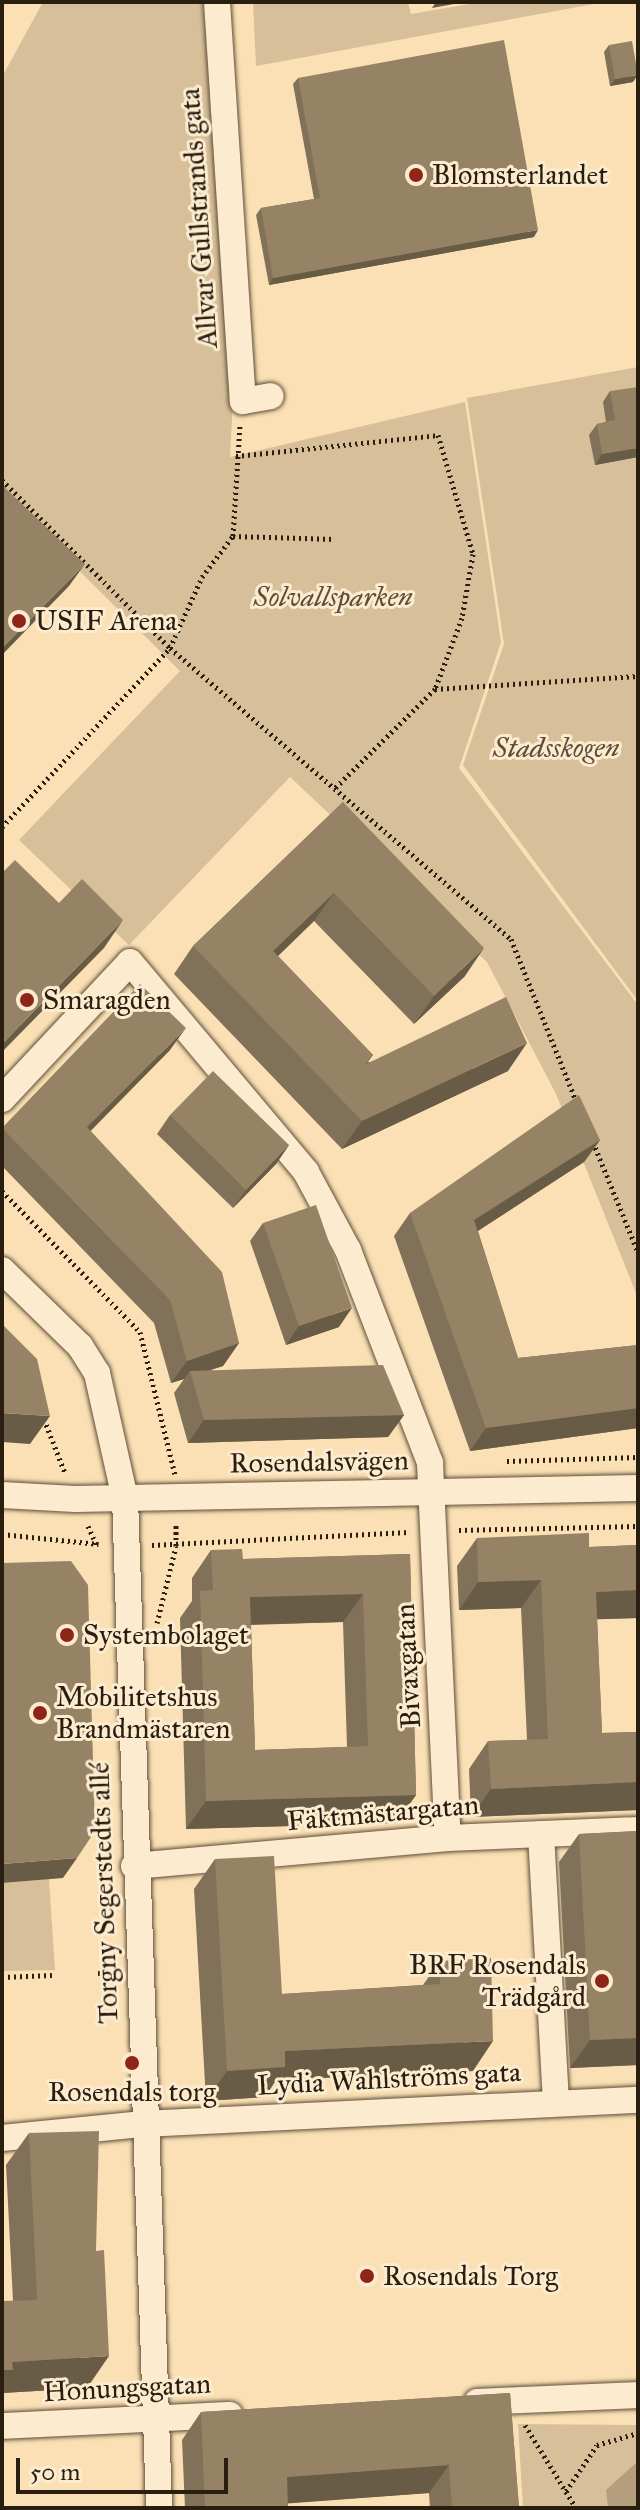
<!DOCTYPE html>
<meta charset="utf-8">
<style>
body{margin:0}
#map{position:relative;width:640px;height:2510px;overflow:hidden;background:#fbe0b5;font-family:"IM FELL Great Primer",serif}
div>[style]{position:absolute}
.green>*{inset:0;background:#d7bf99}
.water>*{inset:0;background:#b49e7d}
.path>*{height:5px;margin-top:-2.5px;transform-origin:0;background:repeating-linear-gradient(90deg,#291e10 0 2px,transparent 0 6px)}
.roads{filter:drop-shadow(0 0 2px #5e4e39) drop-shadow(0 0 2px #5e4e39)}
.minor>*{height:26px;margin:-13px;padding:0 13px;transform-origin:13px;border-radius:13px;background:#fcebcf}
.wall>*{inset:0;background:#817158}
.shaded-wall>*{inset:0;background:#695c47}
.building>*{inset:0;background:#968366}
.dots>*{width:22px;height:22px;translate:-50% -50%;box-sizing:border-box;border:4px solid #fcebcf;border-radius:50%}
span{translate:-50% -50%;white-space:nowrap;text-align:center;line-height:1.15;-webkit-text-stroke:6px #fcebcf;paint-order:stroke}
.poi-label{font-size:28px;color:#291e10}
.left{translate:0 -50%;text-align:left}
.right{translate:-100% -50%;text-align:right}
.street-label{font-size:28px;color:#291e10}
.park-label{font-size:28px;color:#5d4e39;font-style:italic}
.frame{position:absolute;inset:0;border:4px solid #291e10;pointer-events:none}
.scale{position:absolute;left:16px;top:2458px;width:212px;height:36px;box-sizing:border-box;border:4px solid #291e10;border-top:0;padding-left:10px;font-size:24px;line-height:28px;white-space:nowrap;color:#291e10;-webkit-text-stroke:6px #fcebcf;paint-order:stroke}
</style>
<div id="map">
<div class="green">
<i style="clip-path:polygon(43px 2px,203px 2px,234px 379px,230px 457px,465px 402px,501px 642px,459px 768px,638px 1005px,638px 1298px,556px 1094px,487px 962px,290px 777px,129px 945px,19px 840px,180px 671px,2px 494px,2px 77px)"></i>
<i style="clip-path:polygon(253px 2px,408px 2px,411px 14px,481px 2px,605px 2px,256px 66px)"></i>
<i style="clip-path:polygon(638px 367px,638px 1001px,463px 765px,504px 644px,467px 398px)"></i>
<i style="clip-path:polygon(49px 1879px,55px 1970px,2px 1971px,2px 1883px)"></i>
<i style="clip-path:polygon(518px 2424px,638px 2425px,638px 2508px,523px 2508px)"></i>
</div>
<div class="water">
<i style="clip-path:polygon(638px 2461px,638px 2508px,608px 2508px,606px 2490px)"></i>
</div>
<div class="path">
<i style="left:236px;top:456px;width:203px;rotate:-5.9deg"></i>
<i style="left:438px;top:435px;width:124px;rotate:73.6deg"></i>
<i style="left:473px;top:554px;width:65px;rotate:99.8deg"></i>
<i style="left:462px;top:618px;width:76px;rotate:110.8deg"></i>
<i style="left:435px;top:689px;width:142px;rotate:135.3deg"></i>
<i style="left:2px;top:480px;width:238px;rotate:45deg"></i>
<i style="left:170px;top:648px;width:448px;rotate:40.5deg"></i>
<i style="left:511px;top:939px;width:177px;rotate:68.1deg"></i>
<i style="left:233px;top:536px;width:102px;rotate:1.7deg"></i>
<i style="left:435px;top:689px;width:203px;rotate:-3.7deg"></i>
<i style="left:2px;top:827px;width:245px;rotate:-46.8deg"></i>
<i style="left:170px;top:648px;width:78px;rotate:-65.7deg"></i>
<i style="left:202px;top:577px;width:51px;rotate:-52.9deg"></i>
<i style="left:233px;top:536px;width:110px;rotate:-86.4deg"></i>
<i style="left:593px;top:1142px;width:119px;rotate:67.8deg"></i>
<i style="left:2px;top:1191px;width:197px;rotate:45.6deg"></i>
<i style="left:140px;top:1332px;width:146px;rotate:76.2deg"></i>
<i style="left:44px;top:1419px;width:58px;rotate:68.7deg"></i>
<i style="left:507px;top:1461px;width:131px;rotate:-1.7deg"></i>
<i style="left:88px;top:1526px;width:22px;rotate:66deg"></i>
<i style="left:459px;top:1530px;width:179px;rotate:-1.3deg"></i>
<i style="left:2px;top:1534px;width:97px;rotate:5.9deg"></i>
<i style="left:152px;top:1545px;width:257px;rotate:-2.9deg"></i>
<i style="left:157px;top:1623px;width:79px;rotate:-76.1deg"></i>
<i style="left:176px;top:1546px;width:22px;rotate:-90deg"></i>
<i style="left:98px;top:1973px;width:18px;rotate:-3deg"></i>
<i style="left:2px;top:1977px;width:50px;rotate:-2.3deg"></i>
<i style="left:525px;top:2425px;width:97px;rotate:58.4deg"></i>
<i style="left:566px;top:2491px;width:55px;rotate:-56deg"></i>
<i style="left:597px;top:2445px;width:43px;rotate:-16.3deg"></i>
</div>
<div class="roads">
<div class="minor">
<i style="left:217px;top:2px;width:400px;rotate:86.3deg"></i>
<i style="left:243px;top:401px;width:28px;rotate:-10deg"></i>
<i style="left:2px;top:1099px;width:187px;rotate:-46.9deg"></i>
<i style="left:130px;top:962px;width:274px;rotate:50deg"></i>
<i style="left:306px;top:1172px;width:89px;rotate:61.7deg"></i>
<i style="left:348px;top:1250px;width:228px;rotate:68.9deg"></i>
<i style="left:430px;top:1463px;width:375px;rotate:87.3deg"></i>
<i style="left:2px;top:1270px;width:109px;rotate:44.3deg"></i>
<i style="left:80px;top:1346px;width:32px;rotate:58deg"></i>
<i style="left:97px;top:1373px;width:128px;rotate:77.4deg"></i>
<i style="left:125px;top:1498px;width:1011px;rotate:88.07deg"></i>
<i style="left:2px;top:1495px;width:73px;rotate:3.1deg"></i>
<i style="left:75px;top:1499px;width:563px;rotate:-1.12deg"></i>
<i style="left:541px;top:1834px;width:268px;rotate:86.8deg"></i>
<i style="left:134px;top:1866px;width:315px;rotate:-5.1deg"></i>
<i style="left:448px;top:1838px;width:190px;rotate:-2.4deg"></i>
<i style="left:2px;top:2138px;width:142px;rotate:-5.7deg"></i>
<i style="left:143px;top:2124px;width:496px;rotate:-2.8deg"></i>
<i style="left:477px;top:2402px;width:161px;rotate:-2.5deg"></i>
<i style="left:2px;top:2426px;width:228px;rotate:-2.8deg"></i>
</div>
</div>
<div class="wall">
<i style="clip-path:polygon(609px 45px,633px 82px,610px 86px,604px 52px)"></i>
<i style="clip-path:polygon(298px 78px,534px 237px,269px 285px,256px 215px,261px 208px,314px 199px,293px 84px)"></i>
<i style="clip-path:polygon(610px 391px,638px 457px,595px 465px,589px 435px,597px 424px,606px 422px,603px 402px)"></i>
<i style="clip-path:polygon(343px 802px,465px 976px,414px 1024px,314px 921px,278px 956px,373px 1055px,368px 1062px,508px 1071px,342px 1149px,174px 974px,193px 946px)"></i>
<i style="clip-path:polygon(170px 1050px,90px 1130px,239px 1343px,223px 1366px,210px 1370px,404px 1415px,388px 1437px,188px 1443px,174px 1393px,184px 1379px,171px 1383px,154px 1323px,2px 1166px,2px 1128px)"></i>
<i style="clip-path:polygon(170px 1115px,289px 1145px,276px 1164px,233px 1208px,157px 1134px)"></i>
<i style="clip-path:polygon(600px 1140px,584px 1162px,478px 1231px,518px 1358px,638px 1345px,638px 1428px,470px 1451px,394px 1236px,410px 1213px)"></i>
<i style="clip-path:polygon(263px 1223px,339px 1327px,286px 1345px,250px 1241px)"></i>
<i style="clip-path:polygon(477px 1538px,589px 1547px,638px 1545px,638px 1618px,597px 1619px,602px 1733px,638px 1732px,638px 1810px,471px 1817px,469px 1769px,488px 1741px,527px 1740px,521px 1608px,459px 1610px,457px 1566px)"></i>
<i style="clip-path:polygon(evenodd,211px 1550px,243px 1559px,410px 1554px,416px 1795px,396px 1823px,186px 1829px,180px 1618px,192px 1601px,192px 1578px,211px 1550px,343px 1622px,347px 1747px,255px 1750px,251px 1625px,343px 1622px)"></i>
<i style="clip-path:polygon(638px 1831px,638px 2065px,570px 2068px,559px 1862px,579px 1834px)"></i>
<i style="clip-path:polygon(215px 1859px,282px 1994px,423px 1985px,440px 1961px,473px 2071px,276px 2080px,265px 2097px,206px 2101px,194px 1889px)"></i>
<i style="clip-path:polygon(29px 2133px,87px 2388px,2px 2393px,2px 2301px,13px 2301px,6px 2165px)"></i>
<i style="clip-path:polygon(510px 2393px,519px 2508px,430px 2508px,429px 2493px,288px 2503px,288px 2508px,185px 2508px,182px 2440px,201px 2412px)"></i>
</div>
<div class="shaded-wall">
<i style="clip-path:polygon(436px 2px,465px 2px,432px 8px)"></i>
<i style="clip-path:polygon(638px 75px,633px 82px,610px 86px,615px 79px)"></i>
<i style="clip-path:polygon(538px 230px,534px 237px,269px 285px,273px 278px)"></i>
<i style="clip-path:polygon(638px 448px,638px 457px,595px 465px,602px 454px)"></i>
<i style="clip-path:polygon(85px 564px,69px 586px,2px 655px,2px 648px)"></i>
<i style="clip-path:polygon(334px 893px,314px 921px,254px 979px,273px 951px)"></i>
<i style="clip-path:polygon(123px 920px,104px 948px,2px 1052px,2px 1044px)"></i>
<i style="clip-path:polygon(484px 948px,465px 976px,414px 1024px,434px 996px)"></i>
<i style="clip-path:polygon(186px 1028px,170px 1050px,72px 1150px,87px 1127px)"></i>
<i style="clip-path:polygon(527px 1043px,508px 1071px,342px 1149px,362px 1121px)"></i>
<i style="clip-path:polygon(600px 1140px,584px 1162px,459px 1243px,474px 1220px)"></i>
<i style="clip-path:polygon(289px 1145px,276px 1164px,233px 1208px,246px 1190px)"></i>
<i style="clip-path:polygon(352px 1308px,339px 1327px,286px 1345px,299px 1326px)"></i>
<i style="clip-path:polygon(239px 1343px,223px 1366px,192px 1376px,190px 1371px,184px 1379px,171px 1383px,187px 1361px)"></i>
<i style="clip-path:polygon(638px 1408px,638px 1428px,470px 1451px,486px 1428px)"></i>
<i style="clip-path:polygon(2px 1413px,50px 1416px,30px 1444px,2px 1442px)"></i>
<i style="clip-path:polygon(404px 1415px,388px 1437px,188px 1443px,204px 1420px)"></i>
<i style="clip-path:polygon(541px 1580px,521px 1608px,459px 1610px,478px 1582px)"></i>
<i style="clip-path:polygon(638px 1590px,638px 1618px,576px 1620px,596px 1592px)"></i>
<i style="clip-path:polygon(363px 1594px,343px 1622px,231px 1625px,250px 1597px)"></i>
<i style="clip-path:polygon(638px 1782px,638px 1810px,471px 1817px,491px 1789px)"></i>
<i style="clip-path:polygon(416px 1795px,396px 1823px,186px 1829px,206px 1801px)"></i>
<i style="clip-path:polygon(77px 1858px,63px 1878px,2px 1883px,2px 1864px)"></i>
<i style="clip-path:polygon(638px 2038px,638px 2065px,570px 2068px,590px 2040px)"></i>
<i style="clip-path:polygon(493px 2041px,473px 2071px,276px 2080px,265px 2097px,206px 2101px,227px 2071px,285px 2051px)"></i>
<i style="clip-path:polygon(109px 2356px,87px 2388px,2px 2393px,2px 2370px,12px 2362px)"></i>
<i style="clip-path:polygon(449px 2465px,429px 2493px,267px 2505px,287px 2477px)"></i>
</div>
<div class="building">
<i style="clip-path:polygon(504px 40px,538px 230px,273px 278px,261px 208px,320px 198px,298px 78px)"></i>
<i style="clip-path:polygon(632px 41px,638px 75px,615px 79px,609px 45px)"></i>
<i style="clip-path:polygon(638px 387px,638px 448px,602px 454px,597px 424px,615px 420px,610px 391px)"></i>
<i style="clip-path:polygon(2px 485px,85px 564px,2px 648px)"></i>
<i style="clip-path:polygon(343px 802px,484px 948px,434px 996px,334px 893px,273px 951px,373px 1055px,364px 1065px,506px 997px,527px 1043px,362px 1121px,193px 946px)"></i>
<i style="clip-path:polygon(15px 860px,59px 903px,82px 879px,123px 920px,2px 1044px,2px 873px)"></i>
<i style="clip-path:polygon(140px 984px,186px 1028px,87px 1127px,222px 1272px,239px 1343px,187px 1361px,170px 1300px,2px 1128px)"></i>
<i style="clip-path:polygon(213px 1071px,289px 1145px,246px 1190px,170px 1115px)"></i>
<i style="clip-path:polygon(579px 1095px,600px 1140px,474px 1220px,518px 1358px,638px 1345px,638px 1408px,486px 1428px,410px 1213px)"></i>
<i style="clip-path:polygon(316px 1205px,352px 1308px,299px 1326px,263px 1223px)"></i>
<i style="clip-path:polygon(2px 1324px,37px 1359px,50px 1416px,2px 1413px)"></i>
<i style="clip-path:polygon(383px 1365px,404px 1415px,204px 1420px,190px 1371px)"></i>
<i style="clip-path:polygon(589px 1533px,589px 1547px,638px 1545px,638px 1590px,596px 1592px,602px 1733px,638px 1732px,638px 1782px,491px 1789px,488px 1741px,548px 1739px,541px 1580px,478px 1582px,477px 1538px)"></i>
<i style="clip-path:polygon(evenodd,242px 1549px,243px 1559px,410px 1554px,416px 1795px,206px 1801px,200px 1591px,213px 1590px,211px 1550px,242px 1549px,363px 1594px,368px 1746px,255px 1750px,250px 1597px,363px 1594px)"></i>
<i style="clip-path:polygon(71px 1561px,88px 1585px,95px 1831px,77px 1858px,2px 1864px,2px 1563px)"></i>
<i style="clip-path:polygon(638px 1831px,638px 2038px,590px 2040px,579px 1834px)"></i>
<i style="clip-path:polygon(274px 1856px,282px 1994px,440px 1984px,440px 1961px,491px 1958px,493px 2041px,285px 2051px,285px 2067px,227px 2071px,215px 1859px)"></i>
<i style="clip-path:polygon(99px 2131px,96px 2251px,104px 2250px,109px 2356px,12px 2362px,13px 2370px,2px 2370px,2px 2301px,37px 2300px,29px 2133px)"></i>
<i style="clip-path:polygon(510px 2393px,519px 2508px,452px 2508px,449px 2465px,287px 2477px,288px 2508px,205px 2508px,201px 2412px)"></i>
</div>
<div class="dots">
<i style="left:416px;top:175px;background:#8f2418"></i>
<i style="left:19px;top:621px;background:#8f2418"></i>
<i style="left:27px;top:1000px;background:#8f2418"></i>
<i style="left:67px;top:1635px;background:#8f2418"></i>
<i style="left:40px;top:1713px;background:#8f2418"></i>
<i style="left:602px;top:1981px;background:#8f2418"></i>
<i style="left:132px;top:2063px;background:#8f2418"></i>
<i style="left:367px;top:2276px;background:#8f2418"></i>
</div>
<div class="poi-label">
<span class="left" style="left:432px;top:175px">Blomsterlandet</span>
<span class="left" style="left:35px;top:621px">USIF Arena</span>
<span class="left" style="left:43px;top:1000px">Smaragden</span>
<span class="left" style="left:83px;top:1635px">Systembolaget</span>
<span class="left" style="left:56px;top:1713px">Mobilitetshus<br>Brandmästaren</span>
<span class="right" style="left:586px;top:1981px">BRF Rosendals<br>Trädgård</span>
<span style="left:132px;top:2092px">Rosendals torg</span>
<span class="left" style="left:383px;top:2276px">Rosendals Torg</span>
</div>
<div class="street-label">
<span style="left:199px;top:218px;rotate:-94deg">Allvar Gullstrands gata</span>
<span style="left:319px;top:1462px;rotate:-1deg">Rosendalsvägen</span>
<span style="left:408px;top:1666px;rotate:-93deg">Bivaxgatan</span>
<span style="left:383px;top:1813px;rotate:-5deg">Fäktmästargatan</span>
<span style="left:104px;top:1893px;rotate:-92deg">Torgny Segerstedts allé</span>
<span style="left:389px;top:2079px;rotate:-3deg">Lydia Wahlströms gata</span>
<span style="left:127px;top:2388px;rotate:-3deg">Honungsgatan</span>
</div>
<div class="park-label">
<span style="left:333px;top:597px">Solvallsparken</span>
<span style="left:556px;top:748px">Stadsskogen</span>
</div>
<div class="frame"></div>
<div class="scale">50 m</div>
</div>
